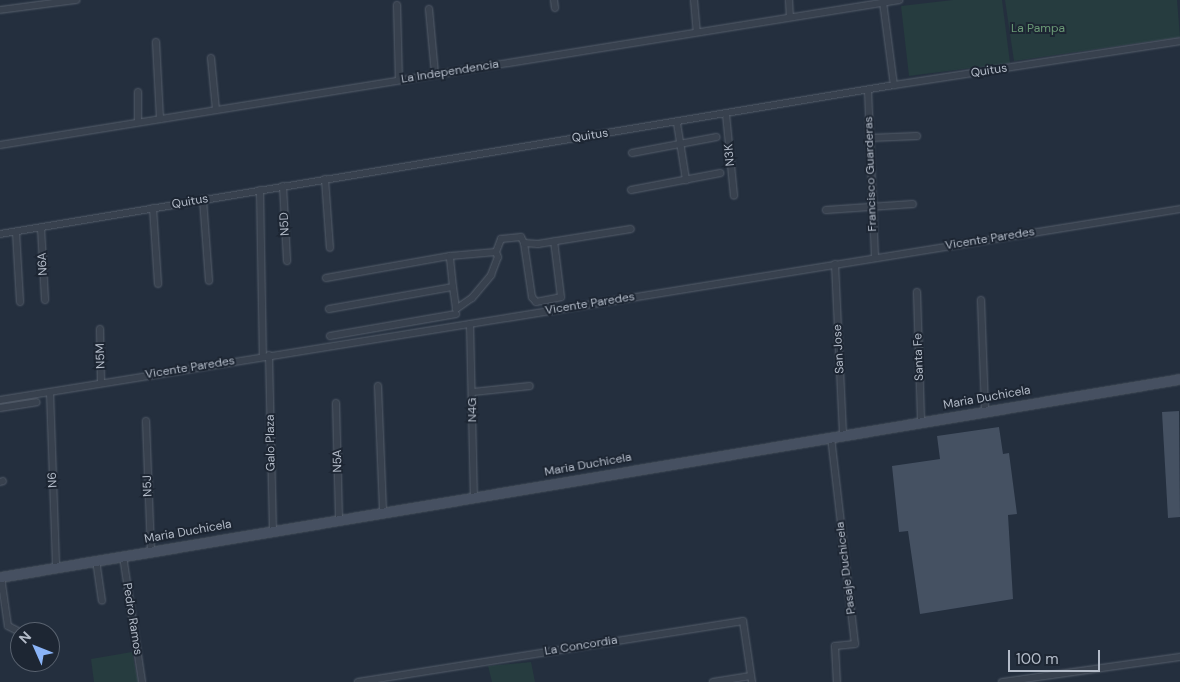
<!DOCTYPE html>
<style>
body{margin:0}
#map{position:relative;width:1180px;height:682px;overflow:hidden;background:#242f3e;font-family:"DM Sans",sans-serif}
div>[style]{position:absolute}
.green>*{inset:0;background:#263c3f}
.building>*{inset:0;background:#455162}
.roads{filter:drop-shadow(0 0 1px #565f6c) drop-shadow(0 0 1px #565f6c)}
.minor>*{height:6px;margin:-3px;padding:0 3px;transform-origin:3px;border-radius:3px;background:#38414e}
.secondary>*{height:9px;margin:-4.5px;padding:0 4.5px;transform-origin:4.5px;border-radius:4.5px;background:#465061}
span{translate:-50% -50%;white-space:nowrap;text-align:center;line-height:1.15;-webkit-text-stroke:4px #1d2633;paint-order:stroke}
.park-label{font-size:12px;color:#6b9a76}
.street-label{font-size:12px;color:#b4bcc9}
.north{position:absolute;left:10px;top:622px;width:50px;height:50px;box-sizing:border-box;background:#1d2633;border:1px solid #59626f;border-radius:50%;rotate:314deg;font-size:14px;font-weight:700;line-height:20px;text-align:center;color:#b4bcc9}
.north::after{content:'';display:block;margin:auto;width:18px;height:22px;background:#8ab4f8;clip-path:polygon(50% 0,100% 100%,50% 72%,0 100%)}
.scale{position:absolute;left:1008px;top:650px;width:92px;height:22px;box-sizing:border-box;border:2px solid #b4bcc9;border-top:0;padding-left:6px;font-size:15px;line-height:18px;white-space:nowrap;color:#b4bcc9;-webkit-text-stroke:4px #1d2633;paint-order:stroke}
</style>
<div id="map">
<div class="green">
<i style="clip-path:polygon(953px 0,1002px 0,1010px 63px,909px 76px,901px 6px)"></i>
<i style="clip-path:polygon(1005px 0,1177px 0,1180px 37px,1014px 61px)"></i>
<i style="clip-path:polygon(132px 652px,138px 682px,94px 682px,91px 659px)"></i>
<i style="clip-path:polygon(531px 662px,535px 682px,492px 682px,488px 666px)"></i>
</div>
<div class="building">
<i style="clip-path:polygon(1179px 411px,1180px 517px,1168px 518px,1162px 412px)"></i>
<i style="clip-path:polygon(999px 427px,1003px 454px,1009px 453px,1017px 514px,1008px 515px,1013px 599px,920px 614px,908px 531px,899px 532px,892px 466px,940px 459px,937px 436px)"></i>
</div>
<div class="roads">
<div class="minor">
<i style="left:554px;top:0;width:8px;rotate:83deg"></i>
<i style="left:694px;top:0;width:32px;rotate:85deg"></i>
<i style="left:789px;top:0;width:17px;rotate:87deg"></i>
<i style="left:883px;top:2px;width:84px;rotate:82.5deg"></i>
<i style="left:397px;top:5px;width:75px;rotate:88.5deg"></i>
<i style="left:429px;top:9px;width:65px;rotate:84.7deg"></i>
<i style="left:0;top:10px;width:77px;rotate:-7.5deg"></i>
<i style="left:156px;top:42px;width:77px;rotate:87deg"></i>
<i style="left:211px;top:58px;width:52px;rotate:84.5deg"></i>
<i style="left:868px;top:90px;width:168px;rotate:87.6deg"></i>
<i style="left:726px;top:114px;width:82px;rotate:84.4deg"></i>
<i style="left:138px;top:122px;width:30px;rotate:-90deg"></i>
<i style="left:677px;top:123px;width:58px;rotate:81deg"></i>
<i style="left:870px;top:138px;width:47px;rotate:-2.4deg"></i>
<i style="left:0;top:145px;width:911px;rotate:-9.16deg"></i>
<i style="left:632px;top:153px;width:86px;rotate:-10.7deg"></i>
<i style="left:325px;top:179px;width:69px;rotate:85.9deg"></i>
<i style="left:283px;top:186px;width:75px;rotate:86.9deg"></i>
<i style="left:260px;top:190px;width:166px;rotate:89deg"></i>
<i style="left:631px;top:190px;width:91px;rotate:-10.8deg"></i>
<i style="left:203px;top:199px;width:82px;rotate:85.8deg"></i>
<i style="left:153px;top:208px;width:76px;rotate:86.2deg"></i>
<i style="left:826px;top:210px;width:87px;rotate:-3.9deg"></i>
<i style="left:41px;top:228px;width:72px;rotate:86.8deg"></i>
<i style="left:16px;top:232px;width:70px;rotate:86.7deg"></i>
<i style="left:0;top:234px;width:906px;rotate:-9.46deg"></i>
<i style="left:894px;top:85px;width:289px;rotate:-8.7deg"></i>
<i style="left:524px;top:243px;width:55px;rotate:81.6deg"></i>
<i style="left:532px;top:297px;width:6px;rotate:51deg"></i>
<i style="left:536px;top:302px;width:25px;rotate:-11deg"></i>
<i style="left:561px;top:297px;width:56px;rotate:-97.1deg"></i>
<i style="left:835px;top:264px;width:171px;rotate:87.3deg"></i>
<i style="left:326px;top:278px;width:126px;rotate:-10.1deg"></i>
<i style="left:453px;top:287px;width:22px;rotate:82deg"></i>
<i style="left:456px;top:309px;width:19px;rotate:-35deg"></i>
<i style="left:472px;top:298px;width:30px;rotate:-50deg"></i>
<i style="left:491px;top:275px;width:19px;rotate:-69deg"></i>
<i style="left:498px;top:257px;width:5px;rotate:-112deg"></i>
<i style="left:917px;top:292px;width:130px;rotate:88.2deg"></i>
<i style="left:981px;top:300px;width:111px;rotate:87.9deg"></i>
<i style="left:329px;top:309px;width:126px;rotate:-10.1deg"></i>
<i style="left:453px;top:287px;width:31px;rotate:-96deg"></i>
<i style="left:450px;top:256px;width:46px;rotate:-5deg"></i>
<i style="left:496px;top:252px;width:14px;rotate:-69deg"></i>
<i style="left:501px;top:239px;width:20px;rotate:-6deg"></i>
<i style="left:521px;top:237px;width:7px;rotate:63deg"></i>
<i style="left:524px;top:243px;width:14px;rotate:4deg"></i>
<i style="left:538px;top:244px;width:94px;rotate:-9.2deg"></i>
<i style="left:470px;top:324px;width:173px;rotate:88.7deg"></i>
<i style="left:100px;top:329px;width:54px;rotate:88.9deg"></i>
<i style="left:330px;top:336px;width:128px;rotate:-9.9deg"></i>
<i style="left:269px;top:355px;width:175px;rotate:88.7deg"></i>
<i style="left:378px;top:386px;width:126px;rotate:87.7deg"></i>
<i style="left:50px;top:392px;width:175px;rotate:88deg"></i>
<i style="left:473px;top:392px;width:57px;rotate:-6deg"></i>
<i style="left:0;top:400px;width:1195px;rotate:-9.19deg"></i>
<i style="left:336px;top:403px;width:116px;rotate:88.5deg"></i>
<i style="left:0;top:408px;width:37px;rotate:-9deg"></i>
<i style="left:146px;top:421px;width:130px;rotate:87.8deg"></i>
<i style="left:831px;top:437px;width:208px;rotate:83.4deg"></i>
<i style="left:855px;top:644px;width:20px;rotate:174deg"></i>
<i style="left:835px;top:646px;width:36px;rotate:87deg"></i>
<i style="left:0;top:482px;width:3px;rotate:-18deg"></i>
<i style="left:123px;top:556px;width:127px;rotate:81.4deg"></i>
<i style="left:96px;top:560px;width:41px;rotate:81.7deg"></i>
<i style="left:1px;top:577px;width:49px;rotate:81.9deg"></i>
<i style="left:8px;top:626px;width:13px;rotate:27deg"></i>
<i style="left:22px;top:632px;width:17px;rotate:-17deg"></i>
<i style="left:358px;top:682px;width:390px;rotate:-9deg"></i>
<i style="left:743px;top:621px;width:62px;rotate:81.6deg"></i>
<i style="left:713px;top:682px;width:38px;rotate:-9deg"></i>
<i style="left:1002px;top:682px;width:180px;rotate:-8deg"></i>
</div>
<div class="secondary">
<i style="left:0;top:577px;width:1196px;rotate:-9.53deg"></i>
</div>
</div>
<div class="park-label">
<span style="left:1038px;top:29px">La Pampa</span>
</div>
<div class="street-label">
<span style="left:989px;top:71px;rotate:-9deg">Quitus</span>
<span style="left:450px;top:72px;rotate:-9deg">La Independencia</span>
<span style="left:590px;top:136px;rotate:-9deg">Quitus</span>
<span style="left:730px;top:155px;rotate:-95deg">N3K</span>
<span style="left:871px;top:174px;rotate:-92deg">Francisco Guarderas</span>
<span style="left:190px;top:202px;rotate:-10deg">Quitus</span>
<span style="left:285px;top:224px;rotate:-93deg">N5D</span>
<span style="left:990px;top:239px;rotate:-9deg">Vicente Paredes</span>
<span style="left:43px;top:264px;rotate:-93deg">N6A</span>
<span style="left:590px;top:304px;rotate:-9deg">Vicente Paredes</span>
<span style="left:839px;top:349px;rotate:-93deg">San Jose</span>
<span style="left:101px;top:356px;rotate:-92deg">N5M</span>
<span style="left:919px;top:357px;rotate:-92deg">Santa Fe</span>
<span style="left:190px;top:368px;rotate:-9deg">Vicente Paredes</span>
<span style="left:987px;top:398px;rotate:-10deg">Maria Duchicela</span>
<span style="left:473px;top:410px;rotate:-90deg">N4G</span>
<span style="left:271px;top:443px;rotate:-91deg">Galo Plaza</span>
<span style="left:338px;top:461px;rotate:-91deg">N5A</span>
<span style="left:588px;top:465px;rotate:-10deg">Maria Duchicela</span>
<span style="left:53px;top:480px;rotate:-92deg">N6</span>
<span style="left:148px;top:486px;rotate:-92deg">N5J</span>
<span style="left:188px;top:532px;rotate:-10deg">Maria Duchicela</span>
<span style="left:846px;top:568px;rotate:-97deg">Pasaje Duchicela</span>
<span style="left:132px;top:619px;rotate:81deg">Pedro Ramos</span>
<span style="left:581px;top:646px;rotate:-9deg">La Concordia</span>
</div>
<div class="north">N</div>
<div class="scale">100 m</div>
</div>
